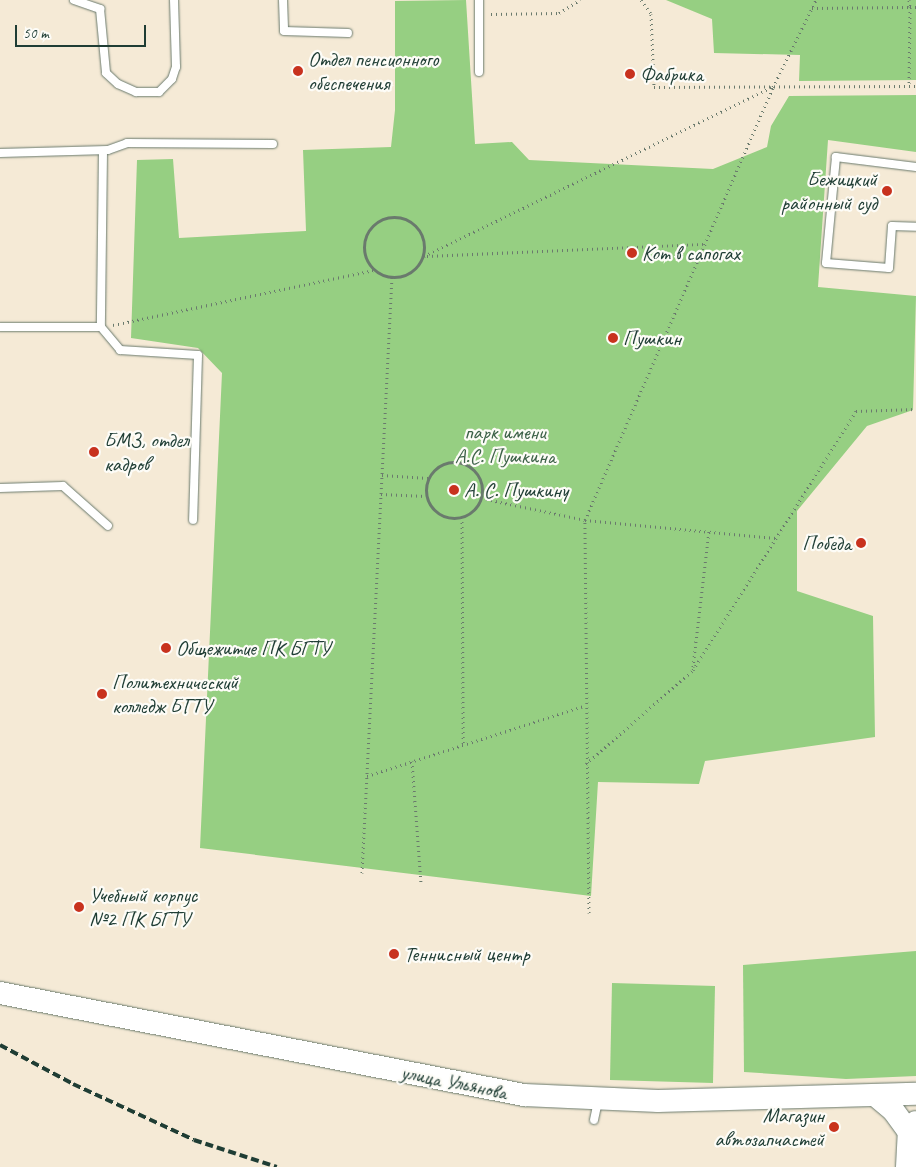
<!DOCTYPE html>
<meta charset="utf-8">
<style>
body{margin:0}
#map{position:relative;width:916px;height:1167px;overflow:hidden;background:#f5ead6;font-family:Caveat,sans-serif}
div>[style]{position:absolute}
.green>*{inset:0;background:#96cf82}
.path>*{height:3px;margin-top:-1.5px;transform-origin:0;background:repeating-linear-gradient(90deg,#6a7a6d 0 1px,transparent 0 5px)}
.path>.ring{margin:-1.5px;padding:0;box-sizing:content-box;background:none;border:3px solid #6a7a6d;border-radius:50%}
.roads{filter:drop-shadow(0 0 1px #6a7a6d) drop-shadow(0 0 1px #6a7a6d)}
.service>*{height:8px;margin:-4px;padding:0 4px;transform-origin:4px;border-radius:4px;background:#fff}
.secondary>*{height:22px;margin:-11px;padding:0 11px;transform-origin:11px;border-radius:11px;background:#fff}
.rail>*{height:4px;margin-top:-2px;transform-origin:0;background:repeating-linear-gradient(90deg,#1f3d34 0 8px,transparent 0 12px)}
.dots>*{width:14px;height:14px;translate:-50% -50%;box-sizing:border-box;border:2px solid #fdfcf7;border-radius:50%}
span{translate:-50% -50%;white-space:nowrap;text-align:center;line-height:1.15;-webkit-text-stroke:4.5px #fdfcf7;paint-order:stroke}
.poi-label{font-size:21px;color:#1f3d34}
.left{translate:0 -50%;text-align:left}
.right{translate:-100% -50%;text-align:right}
.park-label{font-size:21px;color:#3d6248}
.street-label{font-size:21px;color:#1f3d34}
.scale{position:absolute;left:15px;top:25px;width:131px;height:22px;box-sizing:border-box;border:2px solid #1f3d34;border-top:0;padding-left:6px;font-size:15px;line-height:18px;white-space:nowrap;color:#1f3d34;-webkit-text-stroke:4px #fdfcf7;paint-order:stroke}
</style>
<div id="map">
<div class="green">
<i style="clip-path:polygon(466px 0,475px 144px,512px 142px,529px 160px,713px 169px,767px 147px,771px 126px,789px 96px,916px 95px,916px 152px,828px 140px,818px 287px,916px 296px,913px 410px,867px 426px,797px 511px,797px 591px,873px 616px,875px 737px,705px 761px,699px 784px,598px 782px,591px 896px,200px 848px,222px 373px,198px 348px,131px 338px,137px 160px,173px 159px,179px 238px,306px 231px,303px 150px,391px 147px,395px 110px,395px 1px)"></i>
<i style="clip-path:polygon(666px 0,916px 0,916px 80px,799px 81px,800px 55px,714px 53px,712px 19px)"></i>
<i style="clip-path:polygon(916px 951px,916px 1076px,846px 1079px,744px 1072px,743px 965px)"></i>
<i style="clip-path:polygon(612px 983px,715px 986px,713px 1083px,610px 1080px)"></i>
</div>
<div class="path">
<i style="left:641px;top:0;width:17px;rotate:54deg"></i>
<i style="left:651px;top:14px;width:73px;rotate:87.6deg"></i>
<i style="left:654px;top:87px;width:262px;rotate:-0.2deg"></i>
<i style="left:909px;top:0;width:7px;rotate:82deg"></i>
<i style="left:910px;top:7px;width:6px"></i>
<i style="left:812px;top:8px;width:98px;rotate:-0.6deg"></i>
<i style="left:910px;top:7px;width:79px;rotate:90.7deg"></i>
<i style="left:491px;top:14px;width:68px;rotate:-0.8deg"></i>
<i style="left:559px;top:13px;width:25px;rotate:-32deg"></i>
<i class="ring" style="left:364px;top:217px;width:57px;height:57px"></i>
<i style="left:424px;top:256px;width:387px;rotate:-25.9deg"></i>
<i style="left:427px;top:256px;width:278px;rotate:-2.5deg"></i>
<i style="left:113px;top:325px;width:267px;rotate:-11.9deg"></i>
<i class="ring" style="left:426px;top:462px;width:53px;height:53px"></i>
<i style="left:382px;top:475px;width:46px;rotate:3.7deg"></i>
<i style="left:381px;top:494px;width:45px;rotate:2.5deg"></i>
<i style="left:481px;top:498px;width:106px;rotate:11.9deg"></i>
<i style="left:585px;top:520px;width:192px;rotate:5.4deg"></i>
<i style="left:462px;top:517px;width:228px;rotate:89.7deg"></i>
<i style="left:693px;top:667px;width:138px;rotate:-83.3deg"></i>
<i style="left:412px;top:761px;width:122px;rotate:85.8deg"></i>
<i style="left:586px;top:764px;width:142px;rotate:-41.3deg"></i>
<i style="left:693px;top:670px;width:306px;rotate:-57.8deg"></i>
<i style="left:856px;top:411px;width:60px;rotate:-1.9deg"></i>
<i style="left:367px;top:776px;width:228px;rotate:-17.9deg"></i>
<i style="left:362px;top:873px;width:597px;rotate:-87.12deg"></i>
<i style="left:589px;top:913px;width:393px;rotate:-90.6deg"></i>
<i style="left:585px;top:520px;width:472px;rotate:-66.5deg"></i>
<i style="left:773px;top:87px;width:97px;rotate:-63.7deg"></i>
</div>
<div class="roads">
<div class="service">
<i style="left:74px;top:0;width:28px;rotate:19deg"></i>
<i style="left:100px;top:9px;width:64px;rotate:84.6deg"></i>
<i style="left:106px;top:73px;width:16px;rotate:43deg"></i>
<i style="left:118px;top:84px;width:20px;rotate:24deg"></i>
<i style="left:136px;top:92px;width:23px"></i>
<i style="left:159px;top:92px;width:18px;rotate:-45deg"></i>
<i style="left:172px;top:79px;width:13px;rotate:-72deg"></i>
<i style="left:176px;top:67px;width:67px;rotate:-91.7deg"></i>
<i style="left:283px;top:0;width:31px;rotate:88deg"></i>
<i style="left:284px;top:31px;width:64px;rotate:1.8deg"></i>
<i style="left:479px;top:72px;width:72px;rotate:-90deg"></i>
<i style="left:103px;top:151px;width:176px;rotate:90.7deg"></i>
<i style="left:101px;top:327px;width:30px;rotate:50deg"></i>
<i style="left:120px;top:350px;width:78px;rotate:3.7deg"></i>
<i style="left:198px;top:355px;width:165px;rotate:91.7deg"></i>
<i style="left:0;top:153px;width:108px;rotate:-1.6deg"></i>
<i style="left:108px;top:150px;width:20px;rotate:-20deg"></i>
<i style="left:127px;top:143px;width:146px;rotate:0.4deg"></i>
<i style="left:916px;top:167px;width:81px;rotate:-172.9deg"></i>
<i style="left:836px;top:157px;width:106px;rotate:95.4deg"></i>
<i style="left:826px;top:263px;width:63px;rotate:4.5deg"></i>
<i style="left:889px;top:268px;width:42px;rotate:-85.9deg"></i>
<i style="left:892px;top:226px;width:24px;rotate:2deg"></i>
<i style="left:0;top:327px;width:101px"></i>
<i style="left:0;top:488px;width:63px;rotate:-1.8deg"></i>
<i style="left:63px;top:486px;width:60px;rotate:41.6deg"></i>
<i style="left:594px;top:1120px;width:19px;rotate:-78deg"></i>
</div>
<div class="secondary">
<i style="left:0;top:993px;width:534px;rotate:11.02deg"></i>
<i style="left:524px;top:1095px;width:134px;rotate:2.6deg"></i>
<i style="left:658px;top:1101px;width:258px;rotate:-1.6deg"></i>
<i style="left:875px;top:1095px;width:23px;rotate:40deg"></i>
<i style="left:893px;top:1110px;width:27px;rotate:54deg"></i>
<i style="left:907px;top:1167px;width:35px;rotate:-87deg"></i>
<i style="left:909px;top:1132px;width:12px;rotate:-55deg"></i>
</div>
</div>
<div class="rail">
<i style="left:0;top:1045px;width:83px;rotate:28.1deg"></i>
<i style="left:73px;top:1084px;width:133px;rotate:24.8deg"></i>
<i style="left:194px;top:1140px;width:87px;rotate:18deg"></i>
</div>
<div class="dots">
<i style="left:298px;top:71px;background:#c8321e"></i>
<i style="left:630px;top:74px;background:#c8321e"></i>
<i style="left:887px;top:191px;background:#c8321e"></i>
<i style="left:632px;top:253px;background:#c8321e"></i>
<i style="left:613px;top:338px;background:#c8321e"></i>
<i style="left:94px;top:452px;background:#c8321e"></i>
<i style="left:454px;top:490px;background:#c8321e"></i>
<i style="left:861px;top:543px;background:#c8321e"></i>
<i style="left:166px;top:648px;background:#c8321e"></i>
<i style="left:102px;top:694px;background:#c8321e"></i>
<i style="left:79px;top:907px;background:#c8321e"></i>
<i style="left:394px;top:954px;background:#c8321e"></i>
<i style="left:834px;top:1127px;background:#c8321e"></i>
</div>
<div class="poi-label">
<span class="left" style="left:308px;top:71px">Отдел пенсионного<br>обеспечения</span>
<span class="left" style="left:640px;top:74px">Фабрика</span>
<span class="right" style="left:877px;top:191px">Бежицкий<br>районный суд</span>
<span class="left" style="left:642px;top:253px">Кот в сапогах</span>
<span class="left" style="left:623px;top:338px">Пушкин</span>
<span class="left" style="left:104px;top:452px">БМЗ, отдел<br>кадров</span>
<span class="left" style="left:464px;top:490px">А. С. Пушкину</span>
<span class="right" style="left:851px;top:543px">Победа</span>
<span class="left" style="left:176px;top:648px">Общежитие ПК БГТУ</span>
<span class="left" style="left:112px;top:694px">Политехнический<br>колледж БГТУ</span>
<span class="left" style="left:89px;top:907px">Учебный корпус<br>№2 ПК БГТУ</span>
<span class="left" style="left:404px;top:954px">Теннисный центр</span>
<span class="right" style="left:824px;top:1127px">Магазин<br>автозапчастей</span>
</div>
<div class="park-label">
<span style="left:505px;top:444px">парк имени<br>А.С. Пушкина</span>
</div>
<div class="street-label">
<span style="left:454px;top:1082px;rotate:11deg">улица Ульянова</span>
</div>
<div class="scale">50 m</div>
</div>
